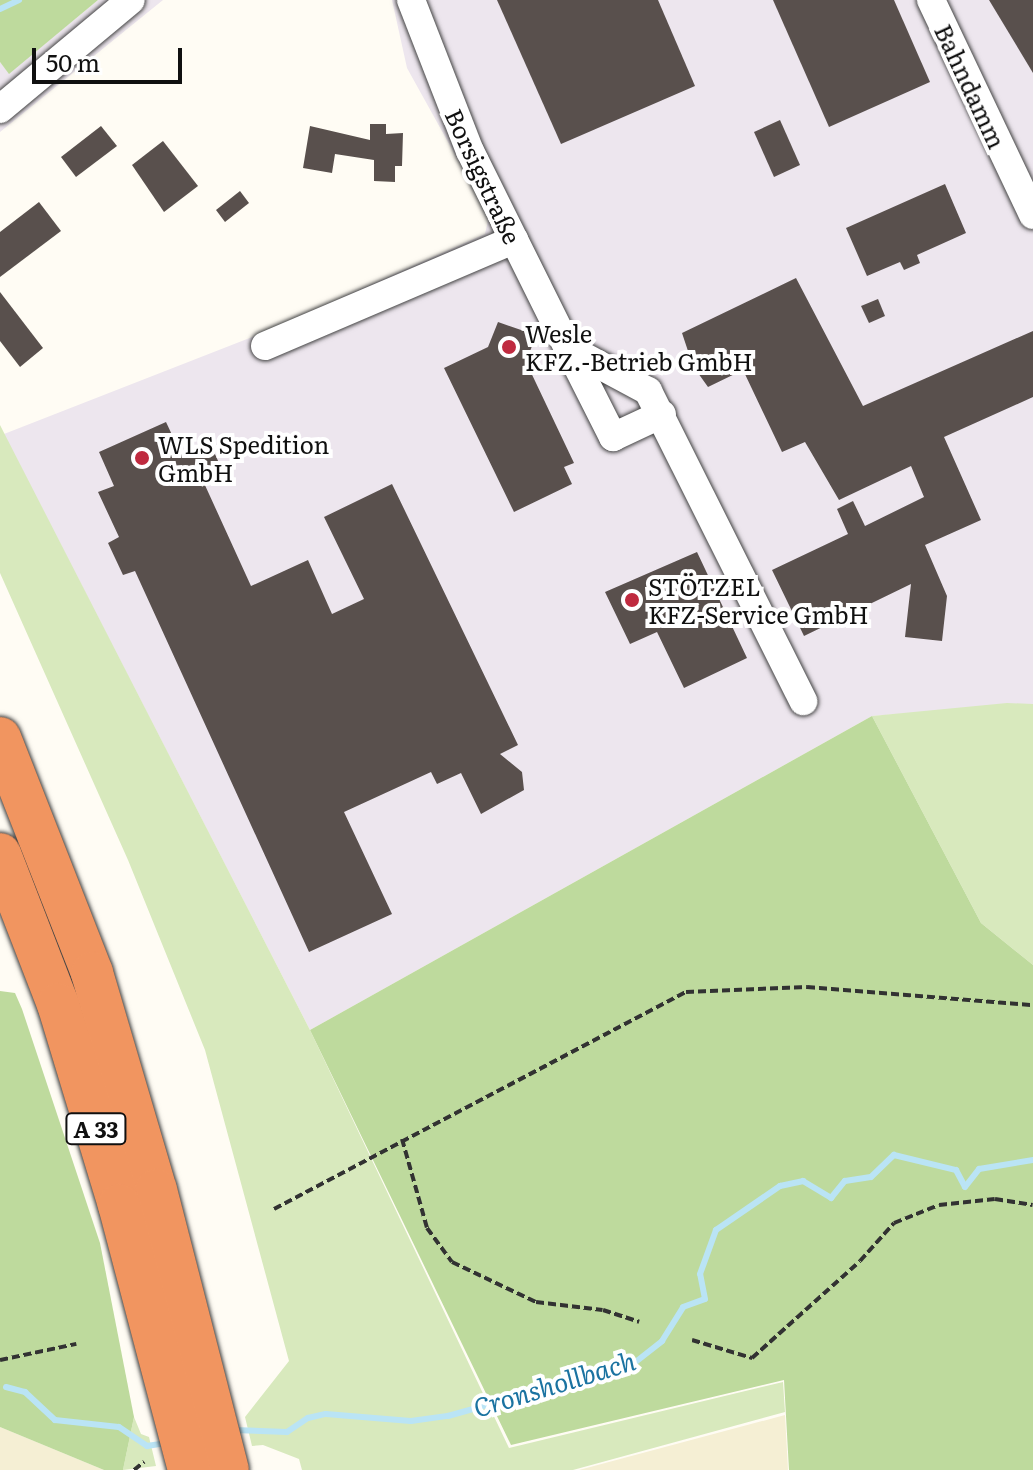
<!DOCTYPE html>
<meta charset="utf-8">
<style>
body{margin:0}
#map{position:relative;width:1033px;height:1470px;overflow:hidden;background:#fffcf4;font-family:Literata,serif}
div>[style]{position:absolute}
.industrial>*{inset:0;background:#ede6ee}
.farmland>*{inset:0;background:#f5efd4}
.green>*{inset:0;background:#d8e9bd}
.forest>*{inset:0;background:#beda9d}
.stream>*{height:6px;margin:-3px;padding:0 3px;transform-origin:3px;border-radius:3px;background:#bae4f5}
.building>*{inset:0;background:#59504d}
.path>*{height:4px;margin-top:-2px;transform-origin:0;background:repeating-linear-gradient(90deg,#323232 0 8px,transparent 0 12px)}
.roads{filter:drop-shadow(0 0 2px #434343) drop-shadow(0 0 2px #434343)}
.minor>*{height:28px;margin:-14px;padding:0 14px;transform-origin:14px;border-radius:14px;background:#fff}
.highway>*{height:42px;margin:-21px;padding:0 21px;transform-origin:21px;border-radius:21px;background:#f19560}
.dots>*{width:22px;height:22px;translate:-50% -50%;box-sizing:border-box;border:4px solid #fff;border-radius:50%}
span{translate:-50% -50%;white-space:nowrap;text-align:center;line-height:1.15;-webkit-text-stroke:8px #fff;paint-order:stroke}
.shield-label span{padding:2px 6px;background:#fff;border:2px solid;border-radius:6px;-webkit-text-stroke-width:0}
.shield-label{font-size:22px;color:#101010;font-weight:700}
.street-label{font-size:24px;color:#101010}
.poi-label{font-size:24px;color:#101010}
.left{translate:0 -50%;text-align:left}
.water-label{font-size:26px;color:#1b73a1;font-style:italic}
.scale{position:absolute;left:32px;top:48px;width:150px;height:36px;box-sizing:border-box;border:4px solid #101010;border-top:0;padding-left:10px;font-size:24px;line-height:28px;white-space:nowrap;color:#101010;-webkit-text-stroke:6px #fff;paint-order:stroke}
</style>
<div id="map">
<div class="industrial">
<i style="clip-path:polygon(98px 0,163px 0,0 132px,0 62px,9px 73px)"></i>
<i style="clip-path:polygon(392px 0,1033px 0,1033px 704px,872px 716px,310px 1030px,4px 434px,257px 335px,485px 234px,489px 216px,407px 68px)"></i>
</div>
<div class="farmland">
<i style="clip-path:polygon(785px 1415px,788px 1470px,579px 1470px)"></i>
<i style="clip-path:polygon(0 1427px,104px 1470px,0 1470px)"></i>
</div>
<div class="green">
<i style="clip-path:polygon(0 425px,310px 1030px,509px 1448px,783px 1382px,785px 1412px,573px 1470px,302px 1470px,299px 1459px,263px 1445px,252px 1446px,245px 1417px,289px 1361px,205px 1050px,128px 860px,0 573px)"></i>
<i style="clip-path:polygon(1007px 703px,1033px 704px,1033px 965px,981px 923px,872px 716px)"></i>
<i style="clip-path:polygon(134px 1417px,141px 1434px,149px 1437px,156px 1466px,123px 1470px)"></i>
</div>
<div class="forest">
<i style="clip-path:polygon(0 0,98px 0,9px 74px,0 62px)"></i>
<i style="clip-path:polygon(872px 716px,981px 923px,1033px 965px,1033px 1470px,789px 1470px,784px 1380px,511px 1445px,310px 1030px)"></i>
<i style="clip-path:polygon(0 991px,15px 993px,22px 1009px,100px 1243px,134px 1417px,123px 1470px,104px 1470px,0 1427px)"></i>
</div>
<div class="stream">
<i style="left:0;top:9px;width:21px;rotate:-25deg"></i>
<i style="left:6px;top:1387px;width:20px;rotate:15deg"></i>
<i style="left:25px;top:1392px;width:41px;rotate:43deg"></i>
<i style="left:55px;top:1420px;width:64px;rotate:6.2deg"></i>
<i style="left:119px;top:1427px;width:34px;rotate:34deg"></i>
<i style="left:147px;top:1446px;width:20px;rotate:-9deg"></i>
<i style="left:233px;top:1430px;width:54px;rotate:2.1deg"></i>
<i style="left:287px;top:1432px;width:25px;rotate:-34deg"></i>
<i style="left:308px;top:1418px;width:18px;rotate:-13deg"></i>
<i style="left:326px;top:1414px;width:85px;rotate:4.7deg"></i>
<i style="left:411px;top:1421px;width:37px;rotate:-8deg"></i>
<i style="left:448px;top:1416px;width:192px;rotate:-15.7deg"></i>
<i style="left:633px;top:1364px;width:37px;rotate:-38deg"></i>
<i style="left:662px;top:1341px;width:40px;rotate:-58deg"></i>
<i style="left:683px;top:1307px;width:23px;rotate:-20deg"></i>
<i style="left:705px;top:1299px;width:25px;rotate:-101deg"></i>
<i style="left:700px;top:1274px;width:47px;rotate:-70deg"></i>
<i style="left:716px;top:1230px;width:78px;rotate:-34.5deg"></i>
<i style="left:780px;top:1186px;width:24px;rotate:-12deg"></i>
<i style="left:803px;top:1181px;width:33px;rotate:31deg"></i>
<i style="left:831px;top:1198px;width:22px;rotate:-51deg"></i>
<i style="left:845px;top:1181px;width:26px;rotate:-9deg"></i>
<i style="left:871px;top:1177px;width:32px;rotate:-44deg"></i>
<i style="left:894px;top:1155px;width:64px;rotate:13.6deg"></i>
<i style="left:956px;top:1170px;width:19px;rotate:62deg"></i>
<i style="left:965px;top:1187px;width:23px;rotate:-52deg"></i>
<i style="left:979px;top:1169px;width:55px;rotate:-9.5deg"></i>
</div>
<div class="building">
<i style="clip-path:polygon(497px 0,658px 0,695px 86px,561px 144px)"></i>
<i style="clip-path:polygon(773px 0,894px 0,930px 82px,829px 127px)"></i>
<i style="clip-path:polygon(989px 0,1033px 0,1033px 73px)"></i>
<i style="clip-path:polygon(780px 120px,800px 165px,774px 177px,754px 132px)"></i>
<i style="clip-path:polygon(370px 124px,386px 124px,386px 134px,403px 133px,402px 166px,395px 166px,395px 182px,374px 181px,374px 160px,335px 154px,332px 173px,303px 168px,310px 126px,370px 140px)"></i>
<i style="clip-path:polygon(101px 126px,117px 146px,76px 177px,61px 157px)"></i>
<i style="clip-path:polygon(163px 141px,198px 186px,164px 212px,132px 165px)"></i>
<i style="clip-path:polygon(945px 184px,966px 233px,917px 255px,920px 263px,904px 270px,900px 262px,867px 276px,846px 228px)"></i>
<i style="clip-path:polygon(240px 191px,249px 203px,225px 222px,216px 210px)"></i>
<i style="clip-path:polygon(39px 202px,61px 231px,0 277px,0 232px)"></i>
<i style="clip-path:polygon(796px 278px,863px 406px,1033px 331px,1033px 397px,944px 437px,981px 520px,925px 545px,947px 596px,942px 641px,905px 637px,911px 584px,804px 636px,772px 570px,848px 534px,837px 509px,853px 501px,865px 526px,924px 497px,911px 466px,839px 500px,805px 442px,782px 452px,743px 370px,708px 387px,693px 366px,682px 333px)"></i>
<i style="clip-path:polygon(0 292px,43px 348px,20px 367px,0 341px)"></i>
<i style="clip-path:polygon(878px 299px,885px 316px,869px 323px,861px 306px)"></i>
<i style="clip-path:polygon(498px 322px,524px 331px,532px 346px,526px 362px,574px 463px,564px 467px,572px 484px,514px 512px,444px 368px,488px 347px)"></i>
<i style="clip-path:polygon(166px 422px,181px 454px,209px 441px,224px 474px,204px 483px,251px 586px,308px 560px,332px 614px,364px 599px,324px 517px,392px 484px,518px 745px,500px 754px,522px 772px,524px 790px,481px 814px,461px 773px,437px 784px,431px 772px,344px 812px,392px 914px,309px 952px,135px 571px,123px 575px,108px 543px,119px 537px,98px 492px,114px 486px,99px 452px)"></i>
<i style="clip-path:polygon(697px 552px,747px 658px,684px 688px,657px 632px,630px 644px,605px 592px)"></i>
</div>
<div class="path">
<i style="left:402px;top:1139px;width:92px;rotate:74.3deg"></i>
<i style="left:427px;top:1228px;width:42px;rotate:53.7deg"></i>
<i style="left:452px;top:1262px;width:93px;rotate:25.5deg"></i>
<i style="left:536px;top:1302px;width:67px;rotate:6.8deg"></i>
<i style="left:603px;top:1310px;width:38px;rotate:18deg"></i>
<i style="left:274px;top:1209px;width:466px;rotate:-27.8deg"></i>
<i style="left:686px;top:992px;width:121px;rotate:-2.4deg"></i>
<i style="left:807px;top:987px;width:227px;rotate:4.6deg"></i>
<i style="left:692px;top:1340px;width:63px;rotate:16.7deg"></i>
<i style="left:752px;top:1358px;width:145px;rotate:-41.9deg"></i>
<i style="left:860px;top:1261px;width:51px;rotate:-48.2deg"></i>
<i style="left:894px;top:1223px;width:48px;rotate:-21.8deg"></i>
<i style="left:939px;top:1205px;width:56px;rotate:-6.1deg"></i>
<i style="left:995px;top:1199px;width:38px;rotate:9deg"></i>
<i style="left:0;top:1360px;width:78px;rotate:-11.9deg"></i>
<i style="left:134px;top:1470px;width:13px;rotate:-39deg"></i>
</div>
<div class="roads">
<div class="minor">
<i style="left:411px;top:0;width:162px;rotate:68.7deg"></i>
<i style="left:470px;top:151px;width:220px;rotate:63.6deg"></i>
<i style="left:568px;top:348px;width:91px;rotate:28.3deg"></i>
<i style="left:648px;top:391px;width:347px;rotate:63.4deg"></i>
<i style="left:931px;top:0;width:238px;rotate:64.6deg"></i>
<i style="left:0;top:109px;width:170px;rotate:-39.8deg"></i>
<i style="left:265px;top:346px;width:271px;rotate:-23.1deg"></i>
<i style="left:568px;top:348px;width:100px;rotate:63.2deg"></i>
<i style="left:613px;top:437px;width:54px;rotate:-25.1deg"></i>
</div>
<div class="highway">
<i style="left:0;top:738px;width:252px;rotate:68.6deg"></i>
<i style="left:92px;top:973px;width:226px;rotate:73.6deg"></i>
<i style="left:156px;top:1190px;width:289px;rotate:75.6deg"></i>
<i style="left:0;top:854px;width:161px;rotate:68.9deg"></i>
<i style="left:58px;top:1004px;width:210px;rotate:73.1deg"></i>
<i style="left:119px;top:1205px;width:274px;rotate:75.2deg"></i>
</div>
</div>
<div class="dots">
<i style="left:509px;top:347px;background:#bf2a3f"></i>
<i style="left:142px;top:458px;background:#bf2a3f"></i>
<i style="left:632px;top:600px;background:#bf2a3f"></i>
</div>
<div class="shield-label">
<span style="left:96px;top:1129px">A 33</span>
</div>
<div class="street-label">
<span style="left:971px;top:86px;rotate:65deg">Bahndamm</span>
<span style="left:484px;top:176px;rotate:65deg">Borsigstraße</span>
</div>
<div class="poi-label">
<span class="left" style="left:525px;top:347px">Wesle<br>KFZ.-Betrieb GmbH</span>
<span class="left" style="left:158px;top:458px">WLS Spedition<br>GmbH</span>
<span class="left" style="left:648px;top:600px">STÖTZEL<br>KFZ-Service GmbH</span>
</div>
<div class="water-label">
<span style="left:554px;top:1383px;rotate:-17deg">Cronshollbach</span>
</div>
<div class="scale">50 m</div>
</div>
